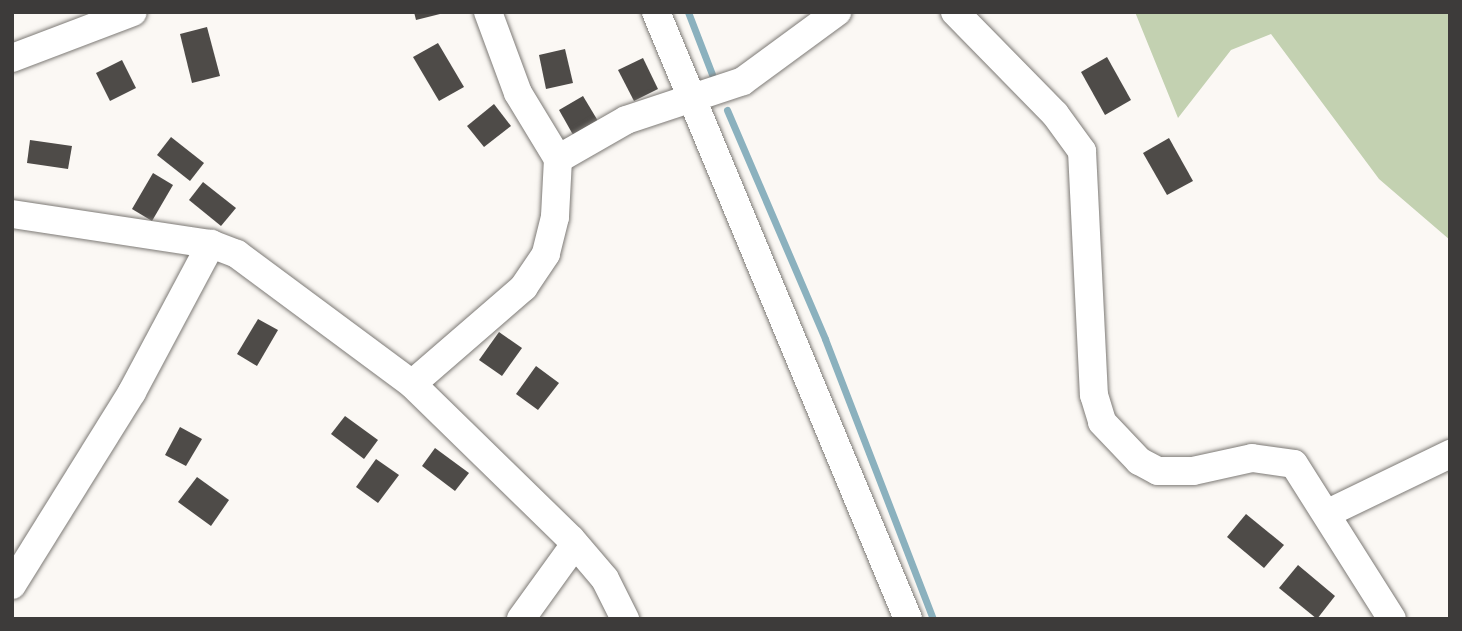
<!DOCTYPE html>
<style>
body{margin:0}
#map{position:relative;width:1462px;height:631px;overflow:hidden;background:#fbf8f4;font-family:Roboto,sans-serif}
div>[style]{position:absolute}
.forest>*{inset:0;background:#c3d1b1}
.stream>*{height:7px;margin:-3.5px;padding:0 3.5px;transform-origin:3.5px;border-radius:3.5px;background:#8bb1be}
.building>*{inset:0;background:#4e4b48}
.roads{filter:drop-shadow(0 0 2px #7d7a76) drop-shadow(0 0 2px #7d7a76)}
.minor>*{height:28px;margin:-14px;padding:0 14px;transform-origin:14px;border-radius:14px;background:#fff}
span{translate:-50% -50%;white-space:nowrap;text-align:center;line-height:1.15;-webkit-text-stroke:7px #fff;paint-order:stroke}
.frame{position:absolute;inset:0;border:14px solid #3d3b3a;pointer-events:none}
</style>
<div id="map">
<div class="forest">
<i style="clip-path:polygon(1135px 12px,1450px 12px,1450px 240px,1379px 179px,1271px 34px,1231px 50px,1178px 118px)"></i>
</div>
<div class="stream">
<i style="left:688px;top:12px;width:75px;rotate:68.9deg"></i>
<i style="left:727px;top:110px;width:249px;rotate:66.8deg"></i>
<i style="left:825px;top:339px;width:300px;rotate:68.9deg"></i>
</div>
<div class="building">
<i style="clip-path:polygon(414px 12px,444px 12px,444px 13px,416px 20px)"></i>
<i style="clip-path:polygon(207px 27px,220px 76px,192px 83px,180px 34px)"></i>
<i style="clip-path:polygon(438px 43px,464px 87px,439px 101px,413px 57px)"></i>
<i style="clip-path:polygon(565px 49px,573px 83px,546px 89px,539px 55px)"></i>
<i style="clip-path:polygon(1107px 57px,1131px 100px,1105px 115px,1081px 72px)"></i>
<i style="clip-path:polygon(643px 58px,658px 89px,634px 101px,618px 70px)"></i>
<i style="clip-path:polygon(122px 60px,136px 88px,110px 101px,96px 73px)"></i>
<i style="clip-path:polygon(583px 96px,601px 126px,576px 140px,559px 110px)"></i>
<i style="clip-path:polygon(494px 104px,511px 126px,484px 147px,467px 126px)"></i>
<i style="clip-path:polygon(171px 137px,204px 163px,190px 181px,157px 155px)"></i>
<i style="clip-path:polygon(1169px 138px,1193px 181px,1167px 195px,1143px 153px)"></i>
<i style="clip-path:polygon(30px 140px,72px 146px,68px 169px,27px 163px)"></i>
<i style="clip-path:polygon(153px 173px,173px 185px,152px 221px,132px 209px)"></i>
<i style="clip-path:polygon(203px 182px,236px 208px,221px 226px,189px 200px)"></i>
<i style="clip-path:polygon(258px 319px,278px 330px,257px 366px,237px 354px)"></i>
<i style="clip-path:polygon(499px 332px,522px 348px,502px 376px,479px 360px)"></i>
<i style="clip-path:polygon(536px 366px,559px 383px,538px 410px,516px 394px)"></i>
<i style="clip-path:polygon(345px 416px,378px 440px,364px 459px,331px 434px)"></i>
<i style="clip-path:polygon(180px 427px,202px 439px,186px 466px,165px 455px)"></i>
<i style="clip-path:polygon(435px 448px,469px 473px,455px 491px,422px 466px)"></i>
<i style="clip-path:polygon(376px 459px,399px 475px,378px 503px,356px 487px)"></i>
<i style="clip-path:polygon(197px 477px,229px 500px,211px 526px,178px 502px)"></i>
<i style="clip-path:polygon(1246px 514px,1284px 545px,1264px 568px,1227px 537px)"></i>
<i style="clip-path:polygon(1298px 565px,1335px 596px,1317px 619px,1279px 588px)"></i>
</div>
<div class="roads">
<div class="minor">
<i style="left:488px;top:12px;width:86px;rotate:69.7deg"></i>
<i style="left:518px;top:93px;width:77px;rotate:58.8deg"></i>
<i style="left:558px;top:159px;width:58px;rotate:93deg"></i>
<i style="left:555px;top:217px;width:38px;rotate:104deg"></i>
<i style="left:546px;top:254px;width:40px;rotate:124deg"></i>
<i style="left:524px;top:287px;width:148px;rotate:139.1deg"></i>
<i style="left:412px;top:384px;width:222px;rotate:44.3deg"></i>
<i style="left:571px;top:539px;width:52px;rotate:49.6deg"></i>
<i style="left:605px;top:579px;width:45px;rotate:63.4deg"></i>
<i style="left:656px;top:12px;width:657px;rotate:67.45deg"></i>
<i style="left:955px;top:12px;width:143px;rotate:45.6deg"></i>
<i style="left:1055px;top:114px;width:46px;rotate:53.9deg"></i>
<i style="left:1082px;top:151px;width:244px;rotate:87.2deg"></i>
<i style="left:1094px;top:395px;width:28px;rotate:73deg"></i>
<i style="left:1102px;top:422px;width:54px;rotate:46.5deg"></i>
<i style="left:1139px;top:461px;width:21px;rotate:28deg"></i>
<i style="left:1158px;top:471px;width:35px"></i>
<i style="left:1193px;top:471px;width:60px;rotate:-12.4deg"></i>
<i style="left:1252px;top:458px;width:42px;rotate:8.1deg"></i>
<i style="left:1294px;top:464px;width:183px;rotate:57.7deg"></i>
<i style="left:12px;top:58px;width:129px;rotate:-20.8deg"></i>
<i style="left:558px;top:159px;width:78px;rotate:-29.8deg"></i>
<i style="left:626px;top:120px;width:123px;rotate:-18.4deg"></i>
<i style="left:743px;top:81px;width:117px;rotate:-36.3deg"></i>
<i style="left:12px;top:214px;width:201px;rotate:8.6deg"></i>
<i style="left:211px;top:244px;width:28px;rotate:21deg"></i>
<i style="left:237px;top:254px;width:218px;rotate:36.6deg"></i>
<i style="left:1328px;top:513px;width:136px;rotate:-25.8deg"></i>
<i style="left:12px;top:585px;width:227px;rotate:-58.1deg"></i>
<i style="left:132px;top:392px;width:168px;rotate:-61.9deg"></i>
<i style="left:521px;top:619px;width:92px;rotate:-54.2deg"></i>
</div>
</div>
<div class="frame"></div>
</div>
